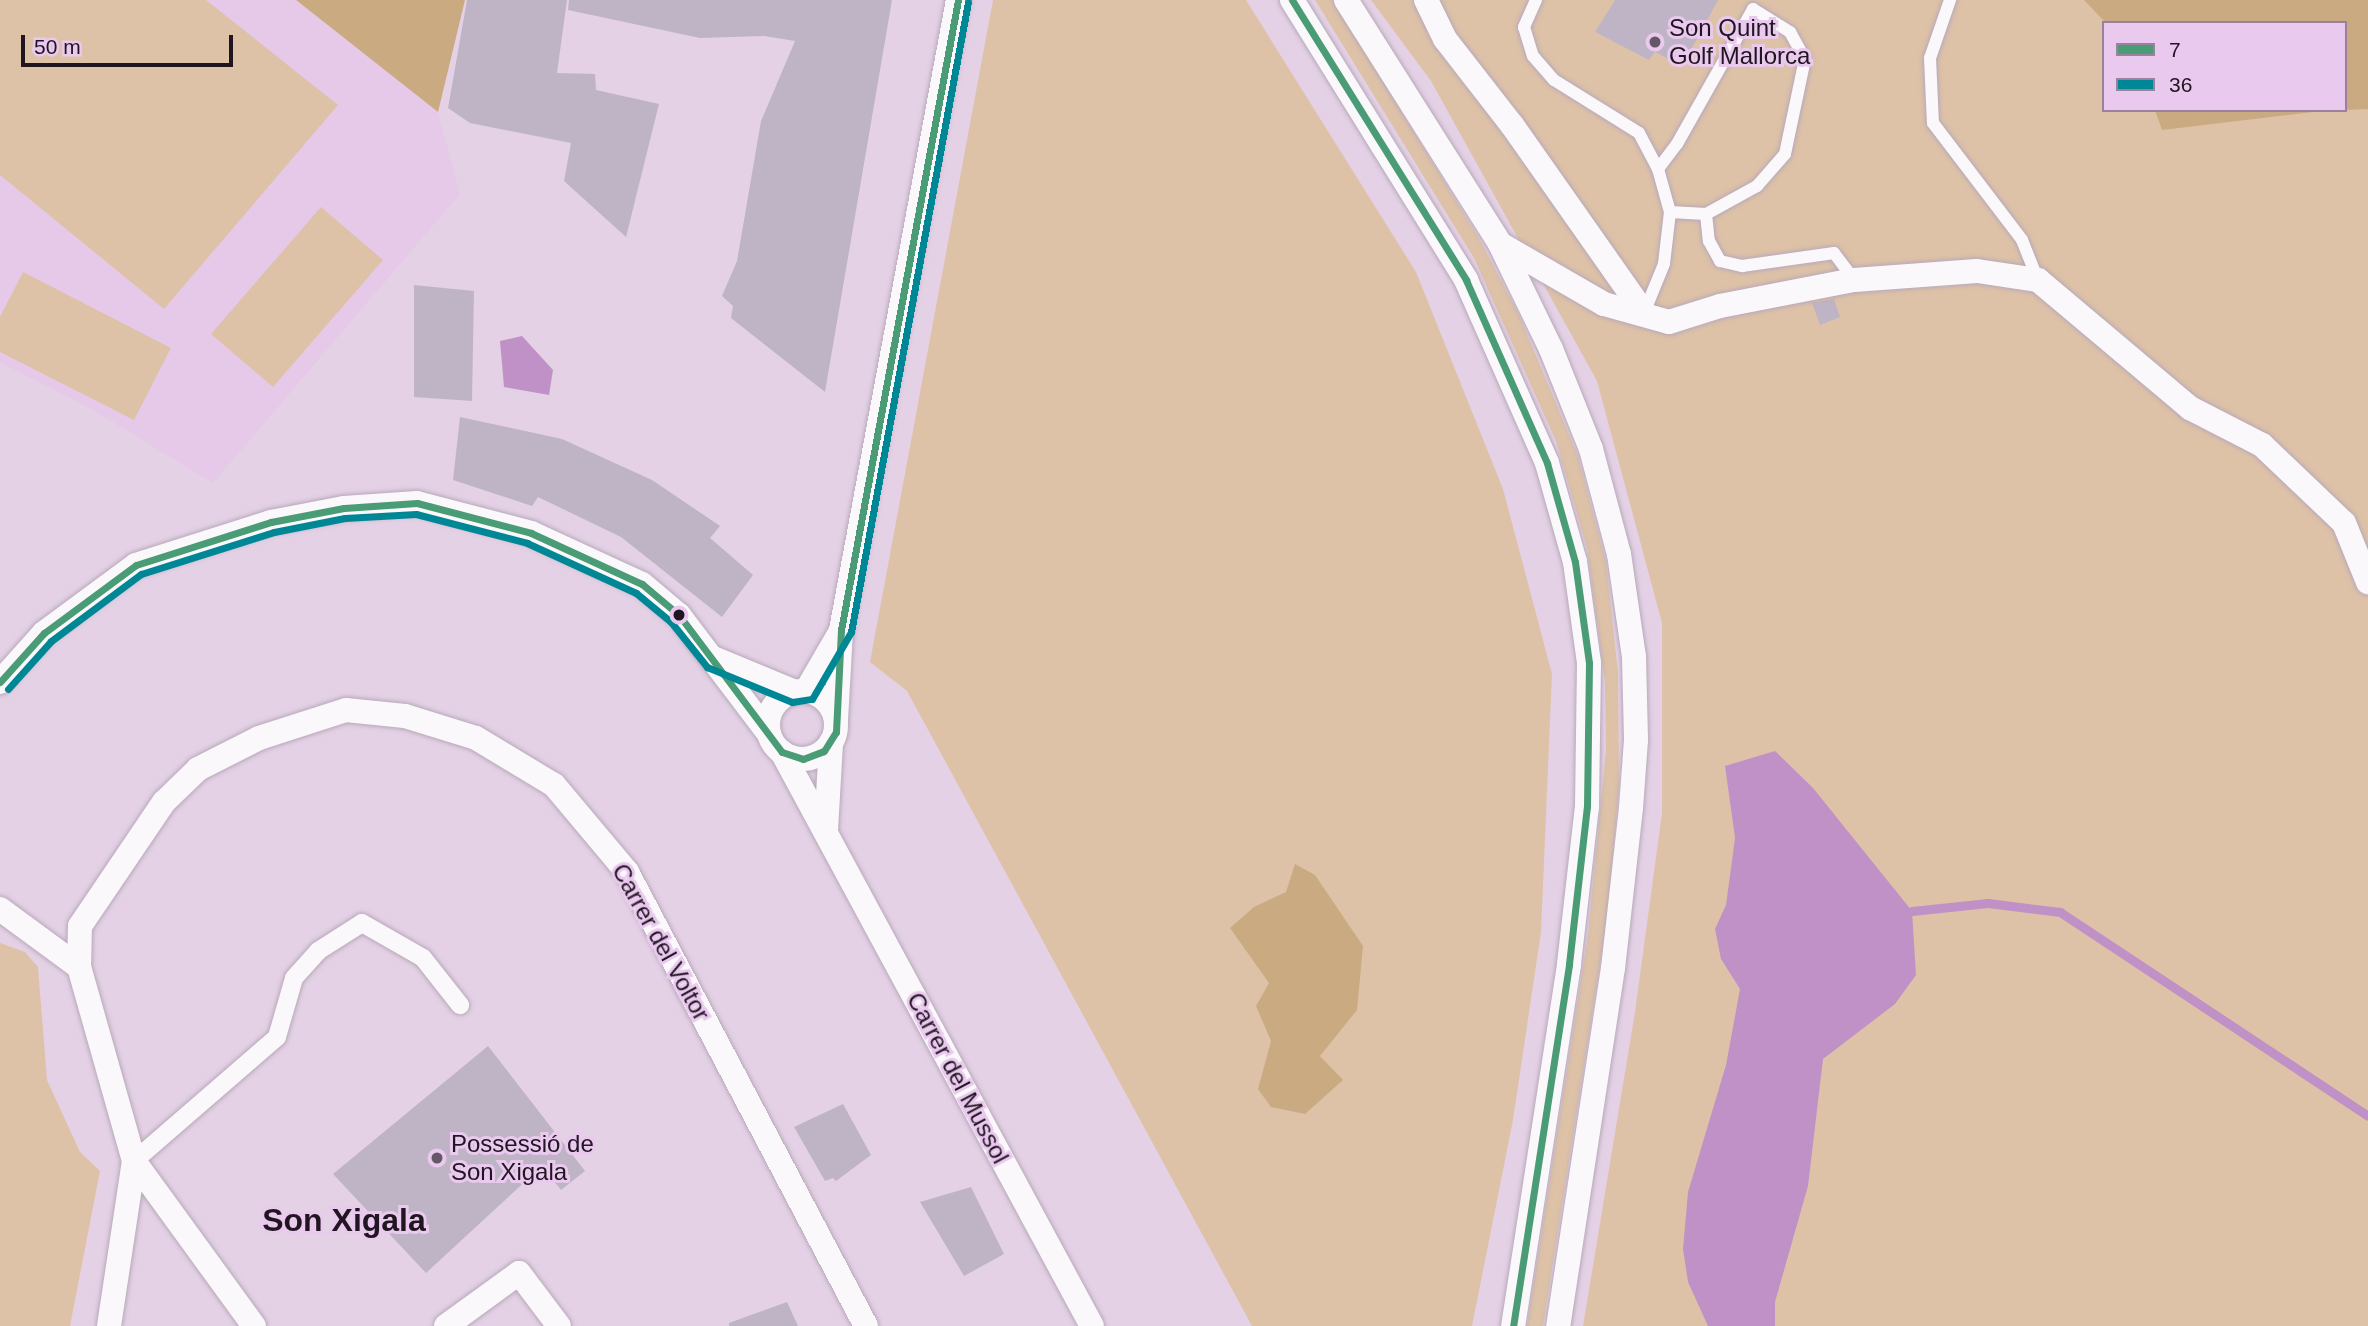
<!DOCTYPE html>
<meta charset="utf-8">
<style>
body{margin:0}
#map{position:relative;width:2368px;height:1326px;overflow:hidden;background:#e4d1e6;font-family:Helvetica,sans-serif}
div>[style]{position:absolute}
.built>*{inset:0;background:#e6c8e9}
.green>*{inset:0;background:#dec2a7}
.forest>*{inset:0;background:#caaa81}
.water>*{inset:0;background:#c091c6}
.stream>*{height:9px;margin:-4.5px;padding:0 4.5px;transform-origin:4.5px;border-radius:4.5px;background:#c091c6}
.building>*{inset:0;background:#bfb4c5}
.roads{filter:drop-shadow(0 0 2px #b8a9b9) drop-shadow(0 0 2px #b8a9b9)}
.service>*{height:12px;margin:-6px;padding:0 6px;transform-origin:6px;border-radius:6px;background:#fbf8fb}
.pedestrian>*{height:18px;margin:-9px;padding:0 9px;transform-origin:9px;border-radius:9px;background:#fbf8fb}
.minor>*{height:24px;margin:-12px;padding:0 12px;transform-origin:12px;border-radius:12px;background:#fbf8fb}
.minor>.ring{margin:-12px;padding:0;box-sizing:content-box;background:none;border:24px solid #fbf8fb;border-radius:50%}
.bus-1>*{height:7px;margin:-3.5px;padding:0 3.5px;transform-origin:3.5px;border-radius:3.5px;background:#499c75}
.bus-2>*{height:7px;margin:-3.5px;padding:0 3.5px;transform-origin:3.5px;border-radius:3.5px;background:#008795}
.dots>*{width:19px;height:19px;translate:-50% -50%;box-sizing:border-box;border:4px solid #eac9ee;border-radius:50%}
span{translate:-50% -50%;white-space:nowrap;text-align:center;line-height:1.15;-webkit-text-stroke:6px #eac9ee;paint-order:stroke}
.poi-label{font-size:24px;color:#211522}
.left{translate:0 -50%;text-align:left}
.street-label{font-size:24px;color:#211522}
.district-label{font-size:32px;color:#211522;font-weight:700}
.legend{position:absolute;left:2102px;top:21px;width:245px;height:91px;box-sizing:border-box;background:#eac9ee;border:2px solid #9a819c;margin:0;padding:9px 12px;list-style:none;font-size:21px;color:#211522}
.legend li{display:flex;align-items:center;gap:14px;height:35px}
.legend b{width:35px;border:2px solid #9a819c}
.scale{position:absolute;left:21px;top:35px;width:212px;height:32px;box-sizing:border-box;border:4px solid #211522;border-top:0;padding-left:9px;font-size:21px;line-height:24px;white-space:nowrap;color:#211522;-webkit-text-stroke:5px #eac9ee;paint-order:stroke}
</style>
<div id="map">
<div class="built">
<i style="clip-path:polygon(0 0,295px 0,438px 112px,460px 194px,213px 483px,95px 411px,0 362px)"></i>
</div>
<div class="green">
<i style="clip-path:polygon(0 0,206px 0,338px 105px,164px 309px,0 175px)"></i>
<i style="clip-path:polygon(993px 0,1246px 0,1416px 272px,1503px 489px,1552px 674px,1541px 932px,1513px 1120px,1472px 1326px,1252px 1326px,907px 691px,870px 662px)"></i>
<i style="clip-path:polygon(1315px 0,1333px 0,1480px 240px,1519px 315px,1578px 456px,1606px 562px,1618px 673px,1619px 786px,1608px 913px,1543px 1326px,1527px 1326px,1588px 935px,1606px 750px,1605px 682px,1587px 548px,1556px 441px,1474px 258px)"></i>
<i style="clip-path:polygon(evenodd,1371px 0,2368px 0,2368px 1326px,1583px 1326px,1635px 1012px,1662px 813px,1662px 623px,1597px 381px,1431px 81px,1371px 0,2104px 23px,2345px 23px,2345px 110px,2104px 110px,2104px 23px)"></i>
<i style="clip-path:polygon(321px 207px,383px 260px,273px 387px,211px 334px)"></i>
<i style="clip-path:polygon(23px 272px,171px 348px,134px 420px,0 352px,0 317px)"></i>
<i style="clip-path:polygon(0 943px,25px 952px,38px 967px,47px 1080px,80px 1152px,100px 1171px,70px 1326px,0 1326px)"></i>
</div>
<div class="forest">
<i style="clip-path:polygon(296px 0,465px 0,438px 112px)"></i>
<i style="clip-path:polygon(2084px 0,2368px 0,2368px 109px,2345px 110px,2345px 23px,2106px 23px)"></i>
<i style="clip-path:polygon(2155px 110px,2330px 110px,2162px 130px)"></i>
<i style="clip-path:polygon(1295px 864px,1315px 875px,1363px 946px,1357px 1010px,1320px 1056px,1343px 1080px,1305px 1114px,1271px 1107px,1258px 1089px,1271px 1041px,1256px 1006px,1269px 983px,1230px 928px,1254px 907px,1286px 892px)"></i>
</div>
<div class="water">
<i style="clip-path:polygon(522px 336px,553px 370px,549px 395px,504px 387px,500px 341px)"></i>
<i style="clip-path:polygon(1775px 751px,1813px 788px,1912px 911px,1916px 975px,1895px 1004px,1823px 1059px,1808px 1186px,1775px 1302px,1775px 1326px,1708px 1326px,1688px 1282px,1683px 1249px,1688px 1192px,1726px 1065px,1740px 989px,1721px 959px,1715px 929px,1726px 905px,1735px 838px,1725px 766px)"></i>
</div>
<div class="stream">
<i style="left:1912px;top:911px;width:76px;rotate:-6deg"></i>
<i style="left:1988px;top:903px;width:73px;rotate:7.1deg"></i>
<i style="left:2060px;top:912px;width:369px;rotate:33.5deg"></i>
</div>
<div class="building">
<i style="clip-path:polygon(467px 0,567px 0,557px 73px,595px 74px,596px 90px,659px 104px,626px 237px,564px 181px,571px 143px,470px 123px,448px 108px)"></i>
<i style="clip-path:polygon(569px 0,892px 0,825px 392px,731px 318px,733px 306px,722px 296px,737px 261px,761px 121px,795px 41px,764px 36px,700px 38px,568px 10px)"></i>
<i style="clip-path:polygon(1615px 0,1718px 0,1682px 66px,1655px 52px,1649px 60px,1595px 32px)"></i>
<i style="clip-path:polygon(414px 285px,474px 291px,472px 401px,414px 397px)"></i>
<i style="clip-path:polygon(1834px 299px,1840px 317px,1820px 325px,1812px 303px)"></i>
<i style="clip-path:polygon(460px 417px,562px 439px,652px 480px,720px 526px,710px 538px,753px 575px,722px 617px,621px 537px,538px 497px,532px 506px,453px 480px)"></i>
<i style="clip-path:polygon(488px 1046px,585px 1171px,561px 1190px,542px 1166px,426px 1273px,333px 1174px)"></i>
<i style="clip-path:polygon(843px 1104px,871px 1155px,836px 1181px,833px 1178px,825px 1181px,794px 1127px)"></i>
<i style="clip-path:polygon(971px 1187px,1004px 1254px,964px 1276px,920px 1202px)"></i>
<i style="clip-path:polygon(787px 1302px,798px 1326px,729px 1326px,729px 1323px)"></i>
</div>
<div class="roads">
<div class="service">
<i style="left:1536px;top:0;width:30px;rotate:114deg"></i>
<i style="left:1524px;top:27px;width:30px;rotate:73deg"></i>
<i style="left:1533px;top:56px;width:32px;rotate:49deg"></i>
<i style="left:1554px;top:80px;width:100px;rotate:31.9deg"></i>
<i style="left:1639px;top:133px;width:41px;rotate:62.2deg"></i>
<i style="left:1658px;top:169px;width:45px;rotate:74.4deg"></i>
<i style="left:1670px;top:212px;width:52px;rotate:96.6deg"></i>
<i style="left:1664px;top:264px;width:53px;rotate:112.2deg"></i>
<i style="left:1950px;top:0;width:61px;rotate:109deg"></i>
<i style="left:1930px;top:58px;width:65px;rotate:87.4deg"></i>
<i style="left:1933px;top:123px;width:147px;rotate:52.7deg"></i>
<i style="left:2022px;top:240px;width:43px;rotate:68.2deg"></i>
<i style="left:1658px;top:169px;width:31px;rotate:-53deg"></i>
<i style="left:1677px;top:144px;width:155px;rotate:-60.6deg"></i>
<i style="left:1753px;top:9px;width:44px;rotate:31.9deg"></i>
<i style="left:1790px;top:32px;width:31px;rotate:61deg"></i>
<i style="left:1805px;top:59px;width:97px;rotate:101.9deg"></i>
<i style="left:1785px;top:154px;width:43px;rotate:131.2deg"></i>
<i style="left:1757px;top:186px;width:58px;rotate:151.2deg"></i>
<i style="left:1706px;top:214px;width:36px;rotate:-177deg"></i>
<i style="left:1706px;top:214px;width:27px;rotate:84deg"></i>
<i style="left:1709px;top:241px;width:23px;rotate:61deg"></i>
<i style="left:1720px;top:261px;width:23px;rotate:13deg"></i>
<i style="left:1742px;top:266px;width:93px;rotate:-8deg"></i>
<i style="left:1834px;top:253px;width:34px;rotate:53deg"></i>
</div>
<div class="pedestrian">
<i style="left:134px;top:1161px;width:189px;rotate:-40.9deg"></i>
<i style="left:277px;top:1037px;width:61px;rotate:-73.9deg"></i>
<i style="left:294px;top:978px;width:36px;rotate:-48deg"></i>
<i style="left:318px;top:951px;width:52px;rotate:-32.5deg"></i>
<i style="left:362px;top:923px;width:70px;rotate:29.8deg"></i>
<i style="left:423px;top:958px;width:60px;rotate:51.8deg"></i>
</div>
<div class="minor">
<i style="left:1292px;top:0;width:330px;rotate:58.1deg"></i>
<i style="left:1466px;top:280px;width:200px;rotate:66.1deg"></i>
<i style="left:1547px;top:463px;width:103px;rotate:74.2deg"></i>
<i style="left:1575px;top:562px;width:102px;rotate:82.1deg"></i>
<i style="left:1589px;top:663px;width:143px;rotate:90.8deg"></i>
<i style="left:1587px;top:806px;width:160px;rotate:96.5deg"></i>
<i style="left:1569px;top:965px;width:365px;rotate:98.8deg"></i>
<i style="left:1346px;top:0;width:289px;rotate:57.7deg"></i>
<i style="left:1500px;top:244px;width:117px;rotate:64.1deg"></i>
<i style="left:1551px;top:349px;width:108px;rotate:68.2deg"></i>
<i style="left:1591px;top:449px;width:109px;rotate:75.1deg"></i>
<i style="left:1619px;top:554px;width:104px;rotate:81.7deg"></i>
<i style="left:1634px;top:657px;width:83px;rotate:88.6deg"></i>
<i style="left:1636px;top:740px;width:68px;rotate:94.2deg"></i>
<i style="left:1631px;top:808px;width:161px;rotate:96.4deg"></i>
<i style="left:1613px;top:968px;width:362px;rotate:98.7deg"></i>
<i style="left:1426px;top:0;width:43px;rotate:64deg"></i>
<i style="left:1445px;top:39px;width:109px;rotate:52.1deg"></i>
<i style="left:1512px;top:125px;width:230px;rotate:54.9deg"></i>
<i style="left:1500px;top:244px;width:120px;rotate:30deg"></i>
<i style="left:1604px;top:304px;width:67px;rotate:15.5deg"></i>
<i style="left:1669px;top:322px;width:53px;rotate:-17.4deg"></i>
<i style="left:1720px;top:306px;width:136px;rotate:-11deg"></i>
<i style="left:1854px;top:280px;width:123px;rotate:-4.2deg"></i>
<i style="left:1977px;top:271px;width:62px;rotate:8.4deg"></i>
<i style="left:2038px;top:280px;width:199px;rotate:40.1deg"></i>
<i style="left:2190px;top:408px;width:81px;rotate:27.2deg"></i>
<i style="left:2262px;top:445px;width:113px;rotate:43.6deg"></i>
<i style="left:2344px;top:523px;width:64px;rotate:67.9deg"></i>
<i style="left:713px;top:658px;width:89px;rotate:22.5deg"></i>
<i style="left:0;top:682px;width:66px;rotate:-48.1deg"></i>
<i style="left:44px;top:633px;width:114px;rotate:-36.5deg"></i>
<i style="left:136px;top:565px;width:142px;rotate:-17.7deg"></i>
<i style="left:271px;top:522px;width:74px;rotate:-10.9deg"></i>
<i style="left:344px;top:508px;width:73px;rotate:-3.9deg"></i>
<i style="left:417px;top:503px;width:118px;rotate:14.7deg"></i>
<i style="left:531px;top:533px;width:122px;rotate:24.7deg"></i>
<i style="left:642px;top:584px;width:48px;rotate:40deg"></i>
<i style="left:679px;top:615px;width:149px;rotate:52.9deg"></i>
<i style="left:806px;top:691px;width:66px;rotate:-59.9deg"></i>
<i class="ring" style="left:768px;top:691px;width:44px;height:44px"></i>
<i style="left:836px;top:720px;width:90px;rotate:-86.8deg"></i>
<i style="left:841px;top:630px;width:641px;rotate:-79.48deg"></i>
<i style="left:782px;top:752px;width:652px;rotate:61.63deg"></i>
<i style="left:826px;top:830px;width:88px;rotate:-86.7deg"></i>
<i style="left:0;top:909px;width:98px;rotate:36.3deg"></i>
<i style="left:134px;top:1161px;width:204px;rotate:54deg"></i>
<i style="left:109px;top:1326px;width:167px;rotate:-81.4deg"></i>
<i style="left:134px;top:1161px;width:202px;rotate:-105.8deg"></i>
<i style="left:79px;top:967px;width:41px;rotate:-88.6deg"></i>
<i style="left:80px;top:926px;width:150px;rotate:-55.9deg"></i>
<i style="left:164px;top:802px;width:47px;rotate:-44.1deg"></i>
<i style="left:198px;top:769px;width:68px;rotate:-26.9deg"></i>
<i style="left:259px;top:738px;width:91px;rotate:-17.8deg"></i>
<i style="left:346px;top:710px;width:59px;rotate:5.8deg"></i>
<i style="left:405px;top:716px;width:74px;rotate:17.2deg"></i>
<i style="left:476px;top:738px;width:91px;rotate:31.1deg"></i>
<i style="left:554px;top:785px;width:114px;rotate:50deg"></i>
<i style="left:627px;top:872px;width:513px;rotate:62.24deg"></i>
<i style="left:446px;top:1326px;width:90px;rotate:-36deg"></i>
<i style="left:519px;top:1273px;width:66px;rotate:53deg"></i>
</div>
</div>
<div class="bus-1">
<i style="left:1292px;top:0;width:330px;rotate:58.1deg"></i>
<i style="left:1466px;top:280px;width:200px;rotate:66.1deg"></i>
<i style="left:1547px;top:463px;width:103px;rotate:74.2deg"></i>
<i style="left:1575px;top:562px;width:102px;rotate:82.1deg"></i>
<i style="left:1589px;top:663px;width:143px;rotate:90.8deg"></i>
<i style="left:1587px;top:806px;width:160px;rotate:96.5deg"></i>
<i style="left:1569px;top:965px;width:365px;rotate:98.8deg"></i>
<i style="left:0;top:682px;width:66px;rotate:-48.1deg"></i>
<i style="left:44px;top:633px;width:114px;rotate:-36.5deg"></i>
<i style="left:136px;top:565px;width:142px;rotate:-17.7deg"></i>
<i style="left:271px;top:522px;width:74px;rotate:-10.9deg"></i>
<i style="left:344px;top:508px;width:73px;rotate:-3.9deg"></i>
<i style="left:417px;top:503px;width:118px;rotate:14.7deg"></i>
<i style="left:531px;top:533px;width:122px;rotate:24.7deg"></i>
<i style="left:642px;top:584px;width:48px;rotate:40deg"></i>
<i style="left:679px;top:615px;width:171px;rotate:53.1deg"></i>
<i style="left:782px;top:752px;width:22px;rotate:18deg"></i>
<i style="left:803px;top:759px;width:22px;rotate:-21deg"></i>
<i style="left:824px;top:751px;width:22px;rotate:-58deg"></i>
<i style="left:836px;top:732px;width:102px;rotate:-87.2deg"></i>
<i style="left:841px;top:630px;width:641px;rotate:-79.48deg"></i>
</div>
<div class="bus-2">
<i style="left:8px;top:689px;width:64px;rotate:-48.1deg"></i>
<i style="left:51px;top:641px;width:112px;rotate:-36.7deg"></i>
<i style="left:141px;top:574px;width:139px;rotate:-17.5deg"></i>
<i style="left:274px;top:532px;width:72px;rotate:-11.2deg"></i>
<i style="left:345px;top:518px;width:71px;rotate:-3.2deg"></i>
<i style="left:416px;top:514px;width:115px;rotate:14.6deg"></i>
<i style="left:527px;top:543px;width:120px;rotate:24.6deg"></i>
<i style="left:636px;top:593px;width:45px;rotate:39.6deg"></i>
<i style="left:671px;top:622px;width:58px;rotate:51.3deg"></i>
<i style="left:707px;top:667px;width:92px;rotate:22.4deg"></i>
<i style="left:792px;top:702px;width:20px;rotate:-9deg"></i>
<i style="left:812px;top:699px;width:78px;rotate:-59.8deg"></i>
<i style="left:851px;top:632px;width:641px;rotate:-79.48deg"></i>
</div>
<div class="dots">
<i style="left:1655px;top:42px;background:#655767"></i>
<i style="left:679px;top:615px;background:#211522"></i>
<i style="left:437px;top:1158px;background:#655767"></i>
</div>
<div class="poi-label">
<span class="left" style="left:1669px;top:42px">Son Quint<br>Golf Mallorca</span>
<span class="left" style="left:451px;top:1158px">Possessió de<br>Son Xigala</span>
</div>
<div class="street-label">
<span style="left:661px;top:942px;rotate:61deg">Carrer del Voltor</span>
<span style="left:958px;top:1078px;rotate:62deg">Carrer del Mussol</span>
</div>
<div class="district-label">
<span style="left:344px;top:1220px">Son Xigala</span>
</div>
<ul class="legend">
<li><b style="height:9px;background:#499c75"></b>7</li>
<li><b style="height:9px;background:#008795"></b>36</li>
</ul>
<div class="scale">50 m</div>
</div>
